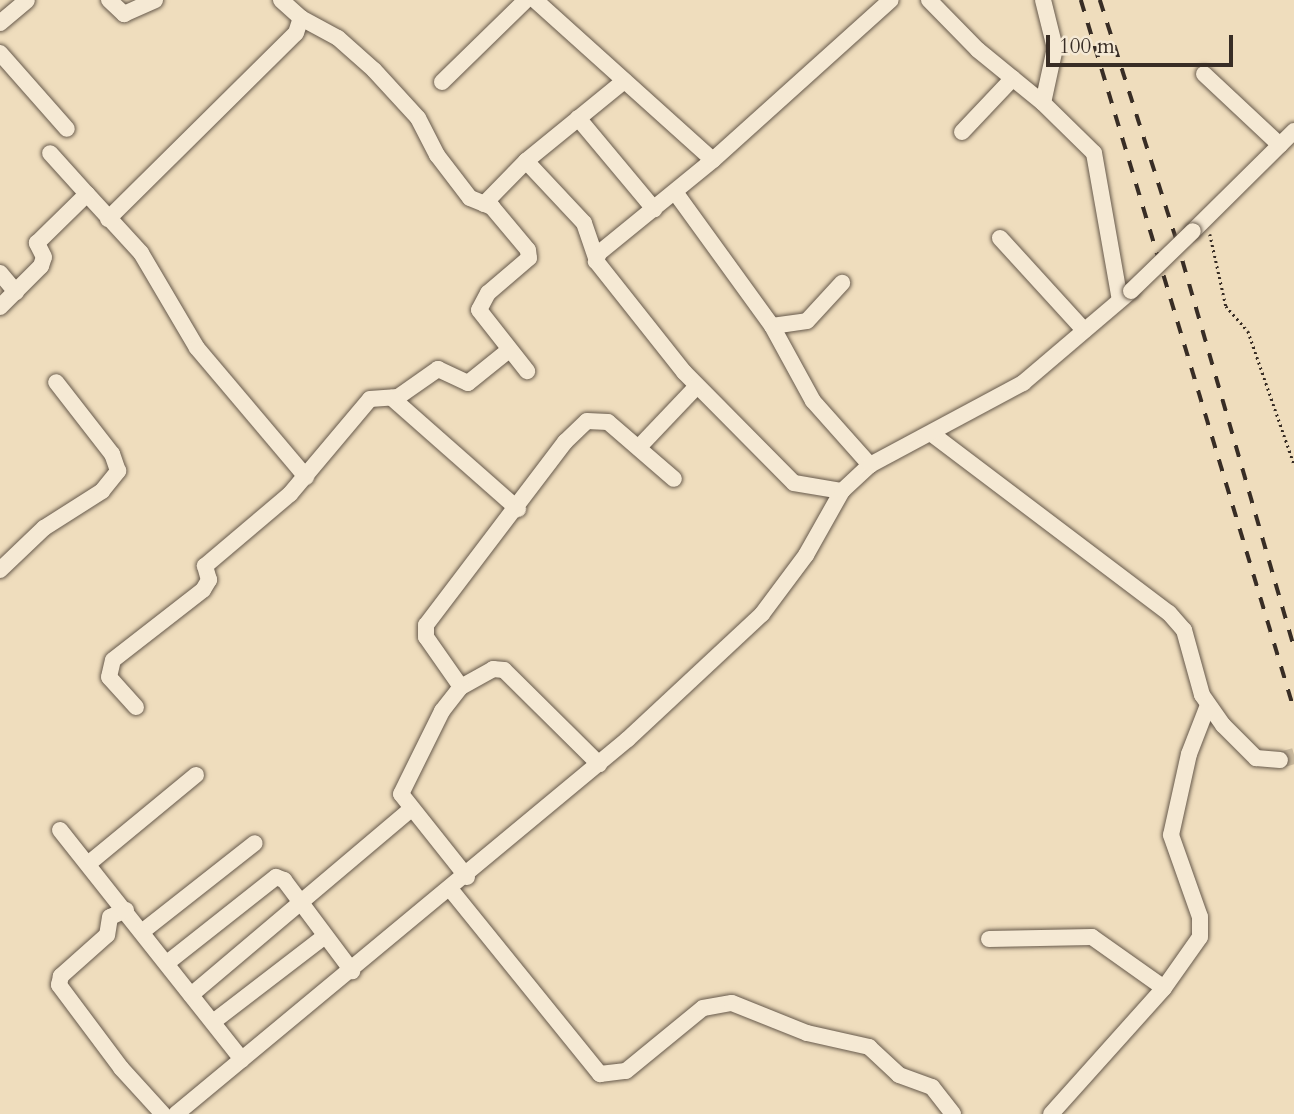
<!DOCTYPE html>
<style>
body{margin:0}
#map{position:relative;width:1294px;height:1114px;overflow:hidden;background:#efddbd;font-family:Cardo,serif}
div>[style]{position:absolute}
.minor-tunnel>*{height:16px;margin-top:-8px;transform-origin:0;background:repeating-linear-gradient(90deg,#caba9f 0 16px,transparent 0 24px)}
.path>*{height:2.5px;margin-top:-1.25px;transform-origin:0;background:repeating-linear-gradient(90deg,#382d25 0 2px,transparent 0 5.5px)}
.roads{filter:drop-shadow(0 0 2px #66594b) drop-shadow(0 0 2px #66594b)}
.minor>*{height:16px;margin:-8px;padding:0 8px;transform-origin:8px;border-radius:8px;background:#f5e9d4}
.rail>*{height:3.5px;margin-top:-1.75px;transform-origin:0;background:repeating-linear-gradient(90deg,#382d25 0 12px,transparent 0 24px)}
.bridges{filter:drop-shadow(0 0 2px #66594b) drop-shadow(0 0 2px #66594b)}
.minor-bridge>*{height:16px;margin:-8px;padding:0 8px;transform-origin:8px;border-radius:8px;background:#f5e9d4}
span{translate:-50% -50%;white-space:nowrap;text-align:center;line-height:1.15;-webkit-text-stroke:5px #f5e9d4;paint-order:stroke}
.scale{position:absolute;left:1046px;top:35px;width:187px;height:32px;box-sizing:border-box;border:4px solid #382d25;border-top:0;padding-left:9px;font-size:21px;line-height:24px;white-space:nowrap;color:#382d25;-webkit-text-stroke:5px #f5e9d4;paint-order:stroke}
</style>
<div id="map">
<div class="minor-tunnel">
<i style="left:1280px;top:760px;width:15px;rotate:-16deg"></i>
</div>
<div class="path">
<i style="left:1210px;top:234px;width:74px;rotate:77.5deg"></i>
<i style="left:1226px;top:306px;width:33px;rotate:49deg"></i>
<i style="left:1248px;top:331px;width:141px;rotate:70.9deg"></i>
</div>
<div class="roads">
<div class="minor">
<i style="left:109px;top:0;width:21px;rotate:43deg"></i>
<i style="left:124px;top:14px;width:34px;rotate:-24deg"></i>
<i style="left:535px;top:0;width:239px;rotate:42deg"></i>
<i style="left:713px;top:160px;width:147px;rotate:140.8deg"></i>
<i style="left:599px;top:253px;width:9px;rotate:111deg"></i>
<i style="left:596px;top:261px;width:142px;rotate:51.6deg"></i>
<i style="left:684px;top:372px;width:156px;rotate:45.3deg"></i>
<i style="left:794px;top:483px;width:49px;rotate:9.5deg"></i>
<i style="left:929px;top:0;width:70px;rotate:45.6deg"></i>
<i style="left:978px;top:50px;width:84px;rotate:39.2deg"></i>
<i style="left:1043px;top:0;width:49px;rotate:76deg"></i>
<i style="left:1055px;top:48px;width:56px;rotate:102.3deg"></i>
<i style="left:1043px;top:103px;width:71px;rotate:44.4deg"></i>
<i style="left:1094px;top:153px;width:149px;rotate:80deg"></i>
<i style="left:301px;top:18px;width:42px;rotate:28.4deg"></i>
<i style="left:338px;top:38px;width:48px;rotate:41.6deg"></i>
<i style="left:374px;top:70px;width:65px;rotate:47.5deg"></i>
<i style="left:418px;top:118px;width:42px;rotate:62.8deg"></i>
<i style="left:437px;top:155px;width:54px;rotate:52.5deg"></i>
<i style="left:470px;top:198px;width:24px;rotate:22deg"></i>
<i style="left:492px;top:207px;width:56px;rotate:50.1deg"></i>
<i style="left:528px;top:250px;width:8px;rotate:83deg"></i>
<i style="left:529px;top:258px;width:54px;rotate:139.5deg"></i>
<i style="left:488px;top:293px;width:19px;rotate:118deg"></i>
<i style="left:479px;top:310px;width:78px;rotate:51.8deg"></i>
<i style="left:0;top:23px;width:35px;rotate:-40deg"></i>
<i style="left:0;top:53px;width:101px;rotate:48.6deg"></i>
<i style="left:1204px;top:74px;width:104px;rotate:43.1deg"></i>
<i style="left:442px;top:82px;width:117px;rotate:-44.3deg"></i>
<i style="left:578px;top:118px;width:119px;rotate:50.1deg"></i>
<i style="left:962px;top:132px;width:74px;rotate:-46.6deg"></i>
<i style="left:713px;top:160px;width:239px;rotate:-42deg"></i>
<i style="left:526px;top:161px;width:85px;rotate:46.9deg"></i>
<i style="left:584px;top:223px;width:36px;rotate:71deg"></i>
<i style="left:675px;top:192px;width:165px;rotate:54.1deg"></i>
<i style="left:772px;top:326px;width:85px;rotate:61.3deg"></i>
<i style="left:813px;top:401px;width:86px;rotate:48.3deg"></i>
<i style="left:87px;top:194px;width:80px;rotate:47.5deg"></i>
<i style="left:141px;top:253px;width:110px;rotate:59.5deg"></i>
<i style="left:197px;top:348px;width:169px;rotate:49.8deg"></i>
<i style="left:484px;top:204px;width:60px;rotate:-45.7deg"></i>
<i style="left:526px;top:161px;width:127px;rotate:-39.2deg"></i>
<i style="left:108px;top:219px;width:264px;rotate:-44.7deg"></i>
<i style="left:296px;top:33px;width:16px;rotate:-72deg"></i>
<i style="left:301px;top:18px;width:27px;rotate:-138deg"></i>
<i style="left:1193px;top:231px;width:142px;rotate:-44.7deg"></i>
<i style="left:1000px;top:238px;width:125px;rotate:47.6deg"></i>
<i style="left:0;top:273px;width:25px;rotate:50deg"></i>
<i style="left:0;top:307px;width:58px;rotate:-45deg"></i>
<i style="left:41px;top:266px;width:9px;rotate:-72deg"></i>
<i style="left:44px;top:257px;width:16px;rotate:-117deg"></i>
<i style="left:37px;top:243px;width:70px;rotate:-44.4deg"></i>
<i style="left:87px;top:194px;width:55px;rotate:-132.1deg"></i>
<i style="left:772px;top:326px;width:35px;rotate:-8deg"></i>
<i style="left:807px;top:321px;width:52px;rotate:-47.4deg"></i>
<i style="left:392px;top:398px;width:168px;rotate:41.4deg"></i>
<i style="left:932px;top:434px;width:297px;rotate:37.1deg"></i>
<i style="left:1169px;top:613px;width:23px;rotate:49deg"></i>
<i style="left:1184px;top:630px;width:67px;rotate:74.5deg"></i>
<i style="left:1202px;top:695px;width:37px;rotate:55deg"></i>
<i style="left:1223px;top:725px;width:47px;rotate:45deg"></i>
<i style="left:1256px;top:758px;width:24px;rotate:5deg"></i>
<i style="left:641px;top:445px;width:81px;rotate:-46.5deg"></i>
<i style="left:0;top:570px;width:61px;rotate:-43.7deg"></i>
<i style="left:44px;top:528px;width:69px;rotate:-32.5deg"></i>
<i style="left:102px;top:491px;width:26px;rotate:-51deg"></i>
<i style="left:118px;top:471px;width:18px;rotate:-109deg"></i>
<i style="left:112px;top:454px;width:91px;rotate:-127.9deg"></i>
<i style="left:461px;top:687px;width:37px;rotate:-29deg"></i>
<i style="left:493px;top:669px;width:11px;rotate:5deg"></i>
<i style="left:504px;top:670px;width:134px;rotate:44.7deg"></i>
<i style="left:136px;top:707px;width:40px;rotate:-132deg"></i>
<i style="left:109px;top:677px;width:17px;rotate:-77deg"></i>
<i style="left:113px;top:660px;width:114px;rotate:-37.9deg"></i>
<i style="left:203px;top:590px;width:12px;rotate:-59deg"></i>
<i style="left:209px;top:580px;width:15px;rotate:-106deg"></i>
<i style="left:205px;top:566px;width:111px;rotate:-40.3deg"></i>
<i style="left:290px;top:494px;width:124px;rotate:-49.9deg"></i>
<i style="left:370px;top:399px;width:28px;rotate:-4deg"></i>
<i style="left:398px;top:397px;width:49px;rotate:-35deg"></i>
<i style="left:438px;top:369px;width:33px;rotate:25deg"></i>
<i style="left:468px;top:383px;width:53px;rotate:-38.8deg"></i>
<i style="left:60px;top:830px;width:293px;rotate:51.6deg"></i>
<i style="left:88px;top:864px;width:140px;rotate:-39.5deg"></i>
<i style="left:467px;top:877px;width:106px;rotate:-128.5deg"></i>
<i style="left:401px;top:794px;width:93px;rotate:-63.7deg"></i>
<i style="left:442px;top:711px;width:31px;rotate:-52deg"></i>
<i style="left:461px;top:687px;width:61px;rotate:-125deg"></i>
<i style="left:426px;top:637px;width:12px;rotate:-90deg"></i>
<i style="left:426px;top:625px;width:230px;rotate:-52.8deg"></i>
<i style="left:565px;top:442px;width:30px;rotate:-44deg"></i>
<i style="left:587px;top:421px;width:21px;rotate:3deg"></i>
<i style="left:608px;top:422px;width:87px;rotate:40.8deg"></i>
<i style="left:451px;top:890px;width:237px;rotate:51deg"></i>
<i style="left:600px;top:1074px;width:26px;rotate:-7deg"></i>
<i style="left:626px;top:1071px;width:99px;rotate:-39.3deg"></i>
<i style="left:703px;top:1008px;width:29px;rotate:-10deg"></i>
<i style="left:732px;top:1003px;width:81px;rotate:21.8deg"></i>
<i style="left:807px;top:1033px;width:64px;rotate:12.7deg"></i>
<i style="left:869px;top:1047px;width:41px;rotate:43deg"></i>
<i style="left:899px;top:1075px;width:35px;rotate:20deg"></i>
<i style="left:932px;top:1087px;width:34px;rotate:52deg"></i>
<i style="left:126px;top:910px;width:17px;rotate:156deg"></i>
<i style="left:110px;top:917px;width:18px;rotate:99deg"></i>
<i style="left:107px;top:935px;width:62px;rotate:138.3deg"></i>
<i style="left:61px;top:976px;width:9px;rotate:103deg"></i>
<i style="left:59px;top:985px;width:104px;rotate:53.2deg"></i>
<i style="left:121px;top:1068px;width:62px;rotate:47.6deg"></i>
<i style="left:143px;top:931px;width:142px;rotate:-38.2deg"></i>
<i style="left:989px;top:939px;width:103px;rotate:-1.1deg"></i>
<i style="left:1092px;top:937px;width:88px;rotate:35.3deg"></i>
<i style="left:167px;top:963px;width:139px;rotate:-38.3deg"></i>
<i style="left:276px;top:877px;width:9px;rotate:21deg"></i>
<i style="left:284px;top:880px;width:114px;rotate:53.2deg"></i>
<i style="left:191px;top:995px;width:288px;rotate:-40.2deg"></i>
<i style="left:213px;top:1022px;width:141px;rotate:-37.5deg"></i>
<i style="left:176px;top:1114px;width:587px;rotate:-39.68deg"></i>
<i style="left:628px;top:739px;width:183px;rotate:-43deg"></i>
<i style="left:762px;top:614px;width:74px;rotate:-53.3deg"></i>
<i style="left:806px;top:555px;width:73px;rotate:-60.6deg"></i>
<i style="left:842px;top:491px;width:38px;rotate:-43deg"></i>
<i style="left:870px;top:465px;width:174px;rotate:-28.2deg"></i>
<i style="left:1023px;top:383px;width:142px;rotate:-40.4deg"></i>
<i style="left:1051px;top:1114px;width:169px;rotate:-48.1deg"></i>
<i style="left:1164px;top:988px;width:62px;rotate:-54.8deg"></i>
<i style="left:1200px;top:937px;width:20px;rotate:-90deg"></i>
<i style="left:1200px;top:917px;width:87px;rotate:-109.5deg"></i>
<i style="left:1171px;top:835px;width:83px;rotate:-77.5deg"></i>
<i style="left:1189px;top:754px;width:53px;rotate:-68.8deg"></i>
</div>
</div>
<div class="rail">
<i style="left:1081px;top:0;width:740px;rotate:73.28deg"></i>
<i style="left:1100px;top:0;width:250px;rotate:72.3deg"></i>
<i style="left:1176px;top:238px;width:425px;rotate:73.9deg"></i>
</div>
<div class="bridges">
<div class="minor-bridge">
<i style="left:1131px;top:291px;width:86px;rotate:-44.1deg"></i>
</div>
</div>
<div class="scale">100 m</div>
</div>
